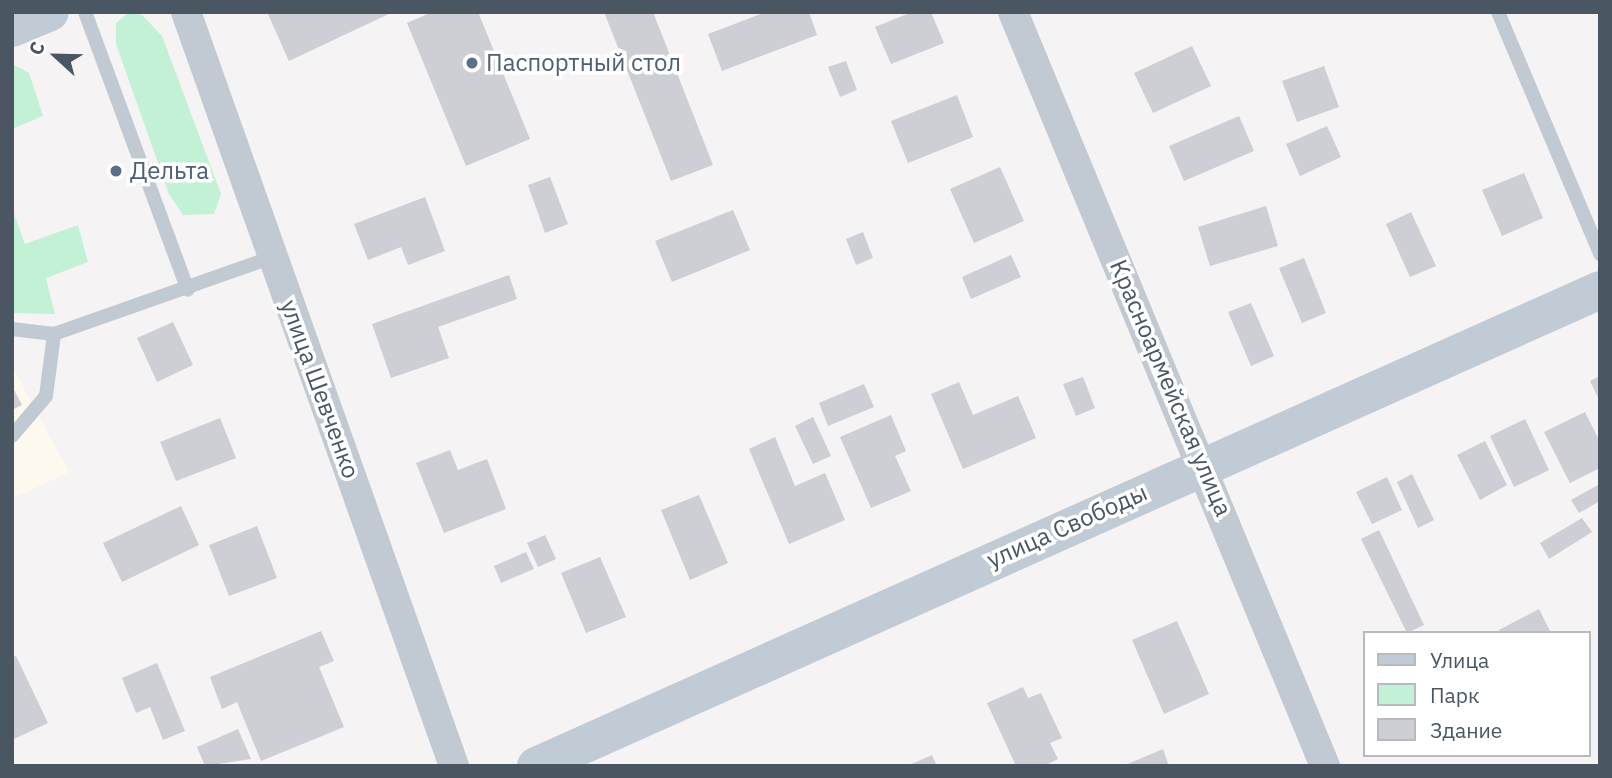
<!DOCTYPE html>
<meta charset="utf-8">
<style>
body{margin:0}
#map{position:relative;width:1612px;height:778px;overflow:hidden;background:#f5f3f3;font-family:"IBM Plex Sans",sans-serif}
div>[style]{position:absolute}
.commercial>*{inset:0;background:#fdf9ef}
.green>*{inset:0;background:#c3f1d5}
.building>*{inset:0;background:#cdcfd5}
.lane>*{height:14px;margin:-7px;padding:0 7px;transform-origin:7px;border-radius:7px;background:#c1cad2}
.street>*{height:30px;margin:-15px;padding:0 15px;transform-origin:15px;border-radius:15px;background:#c1cad2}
.secondary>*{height:38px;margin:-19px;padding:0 19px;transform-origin:19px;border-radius:19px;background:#c1cbd6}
.dots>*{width:19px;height:19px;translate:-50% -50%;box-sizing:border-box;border:4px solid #fff;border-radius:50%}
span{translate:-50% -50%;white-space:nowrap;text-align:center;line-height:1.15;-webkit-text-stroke:7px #fff;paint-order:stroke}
.service-label{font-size:24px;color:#4e5e75}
.left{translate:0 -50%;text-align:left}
.street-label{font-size:24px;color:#4a5661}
.frame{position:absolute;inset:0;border:14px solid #4a5661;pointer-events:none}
.legend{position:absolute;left:1363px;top:631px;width:228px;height:126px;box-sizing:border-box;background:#fff;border:2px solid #b7bbc0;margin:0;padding:9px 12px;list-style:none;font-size:21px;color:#4a5661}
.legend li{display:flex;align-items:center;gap:14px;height:35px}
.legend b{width:35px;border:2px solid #b7bbc0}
.north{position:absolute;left:21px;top:21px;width:70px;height:70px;-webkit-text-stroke:5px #fff;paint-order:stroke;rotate:292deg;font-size:19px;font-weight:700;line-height:28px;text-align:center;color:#4a5661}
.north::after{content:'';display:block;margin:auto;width:24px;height:32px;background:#4a5661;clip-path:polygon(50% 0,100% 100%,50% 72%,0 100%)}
</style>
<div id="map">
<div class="commercial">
<i style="clip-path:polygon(12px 366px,69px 472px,12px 499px)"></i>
</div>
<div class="green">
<i style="clip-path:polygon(128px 13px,142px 15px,162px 36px,221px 194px,214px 214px,183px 215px,169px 194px,116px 44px,116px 23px)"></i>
<i style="clip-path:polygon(12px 64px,29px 73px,43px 116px,12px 129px)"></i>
<i style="clip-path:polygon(12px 208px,25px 244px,78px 225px,88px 262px,46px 278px,55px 314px,12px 313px)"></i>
</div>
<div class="building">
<i style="clip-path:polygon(267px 12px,393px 12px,289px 61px)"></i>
<i style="clip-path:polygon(432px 12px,478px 12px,530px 139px,466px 166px,407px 23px)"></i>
<i style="clip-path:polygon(604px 12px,653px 12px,713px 165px,671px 181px)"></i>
<i style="clip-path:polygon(766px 12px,809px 12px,817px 35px,722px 71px,708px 34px)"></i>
<i style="clip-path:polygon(912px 12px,931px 12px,944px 43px,891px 64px,875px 27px)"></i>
<i style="clip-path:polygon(1192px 46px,1211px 86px,1153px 113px,1134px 73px)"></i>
<i style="clip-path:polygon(846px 61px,857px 90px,840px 97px,828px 67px)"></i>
<i style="clip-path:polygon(1324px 66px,1339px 107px,1297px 122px,1282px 81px)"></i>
<i style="clip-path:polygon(957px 95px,973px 137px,908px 163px,891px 121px)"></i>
<i style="clip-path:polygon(1239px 116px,1254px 151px,1184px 181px,1169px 146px)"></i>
<i style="clip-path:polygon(1327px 126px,1341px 157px,1300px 176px,1286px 144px)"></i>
<i style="clip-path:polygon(1000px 167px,1024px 221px,974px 243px,950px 189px)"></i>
<i style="clip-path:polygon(1524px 173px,1543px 218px,1502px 236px,1482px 190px)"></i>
<i style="clip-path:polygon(550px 177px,568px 224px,545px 233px,528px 185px)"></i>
<i style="clip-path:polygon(425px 197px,445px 251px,408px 265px,401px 247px,368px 260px,354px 224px)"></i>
<i style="clip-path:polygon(1266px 206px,1278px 246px,1210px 266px,1198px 227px)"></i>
<i style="clip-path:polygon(733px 210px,750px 250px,672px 282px,655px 241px)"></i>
<i style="clip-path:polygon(1411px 212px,1436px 266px,1410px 277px,1386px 224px)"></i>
<i style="clip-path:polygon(863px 232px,873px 258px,856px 265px,846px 239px)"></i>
<i style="clip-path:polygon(1011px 255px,1021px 277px,971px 299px,962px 277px)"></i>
<i style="clip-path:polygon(1304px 258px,1326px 313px,1302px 323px,1279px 268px)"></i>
<i style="clip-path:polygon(509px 275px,517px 299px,438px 327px,449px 358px,391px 378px,372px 324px)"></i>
<i style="clip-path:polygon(1251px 303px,1274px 356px,1251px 366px,1228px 312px)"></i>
<i style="clip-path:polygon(173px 322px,193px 365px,157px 382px,137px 338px)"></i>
<i style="clip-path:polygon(1600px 376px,1600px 402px,1590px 381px)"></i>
<i style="clip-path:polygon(1083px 377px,1095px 408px,1076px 416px,1063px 384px)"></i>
<i style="clip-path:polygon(959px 382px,973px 415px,1018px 396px,1036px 438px,963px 469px,931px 394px)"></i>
<i style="clip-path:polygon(864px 384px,874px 407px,828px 426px,819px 403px)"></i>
<i style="clip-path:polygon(12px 386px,22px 405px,12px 410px)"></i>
<i style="clip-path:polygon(1585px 412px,1600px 442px,1600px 468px,1570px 483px,1544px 432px)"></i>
<i style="clip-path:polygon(891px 415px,906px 451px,895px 456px,911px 491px,871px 508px,840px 437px)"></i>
<i style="clip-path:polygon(813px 417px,831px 456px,813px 464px,795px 426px)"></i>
<i style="clip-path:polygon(220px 418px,236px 458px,176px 481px,160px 442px)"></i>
<i style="clip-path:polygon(1525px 419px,1549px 470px,1514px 487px,1490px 436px)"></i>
<i style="clip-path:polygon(775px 437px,795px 486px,825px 473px,845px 520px,789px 544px,749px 449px)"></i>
<i style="clip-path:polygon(1485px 441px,1507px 485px,1480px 500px,1457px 455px)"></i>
<i style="clip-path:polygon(450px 450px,458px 470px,487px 459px,506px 509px,444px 533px,416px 463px)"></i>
<i style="clip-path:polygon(1412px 474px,1434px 520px,1418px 528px,1397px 482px)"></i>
<i style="clip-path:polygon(1387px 477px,1402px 510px,1372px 524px,1356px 492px)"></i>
<i style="clip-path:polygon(1600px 484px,1600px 501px,1579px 513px,1571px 500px)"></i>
<i style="clip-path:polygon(699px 495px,728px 563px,690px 580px,661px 510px)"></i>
<i style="clip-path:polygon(181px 506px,199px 545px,122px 582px,103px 543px)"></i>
<i style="clip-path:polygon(1582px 518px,1592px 532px,1549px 559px,1540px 543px)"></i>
<i style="clip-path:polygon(257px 526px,277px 578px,229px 596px,209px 545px)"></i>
<i style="clip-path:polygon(1379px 530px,1424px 625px,1407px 633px,1361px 539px)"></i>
<i style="clip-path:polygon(545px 535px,556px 559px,538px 567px,527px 543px)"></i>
<i style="clip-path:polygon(526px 552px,534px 569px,501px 583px,494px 566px)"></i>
<i style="clip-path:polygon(600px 557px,626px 617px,586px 633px,561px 573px)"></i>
<i style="clip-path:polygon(1539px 609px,1551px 633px,1500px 633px,1499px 630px)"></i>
<i style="clip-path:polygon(1177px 621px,1209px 694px,1164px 714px,1132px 640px)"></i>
<i style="clip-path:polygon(321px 631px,334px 661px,319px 667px,344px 727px,261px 761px,237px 702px,222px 709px,210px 677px)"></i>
<i style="clip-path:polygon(16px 656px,48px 723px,14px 739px,12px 657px)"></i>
<i style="clip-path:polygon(157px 663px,185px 731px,163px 740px,150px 707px,136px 713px,122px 678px)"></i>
<i style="clip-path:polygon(1023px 687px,1028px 698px,1041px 693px,1062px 738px,1050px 743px,1058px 759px,1044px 766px,1016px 766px,987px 703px)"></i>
<i style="clip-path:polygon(238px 729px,251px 759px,205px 766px,197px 747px)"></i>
<i style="clip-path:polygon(1163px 749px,1169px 766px,1123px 766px)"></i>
<i style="clip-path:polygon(932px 755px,937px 766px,907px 766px)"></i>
</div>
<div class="lane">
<i style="left:85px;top:12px;width:296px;rotate:69.7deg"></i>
<i style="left:1498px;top:12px;width:263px;rotate:67.1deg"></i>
<i style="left:12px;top:329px;width:42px;rotate:6.8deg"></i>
<i style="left:54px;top:334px;width:232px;rotate:-19.4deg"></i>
<i style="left:12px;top:436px;width:52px;rotate:-49.6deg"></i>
<i style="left:46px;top:396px;width:63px;rotate:-82.6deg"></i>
</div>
<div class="street">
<i style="left:186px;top:12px;width:800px;rotate:70.43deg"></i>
<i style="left:1013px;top:12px;width:816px;rotate:67.52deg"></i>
</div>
<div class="secondary">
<i style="left:12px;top:28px;width:41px;rotate:-22.8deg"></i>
<i style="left:536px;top:766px;width:1166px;rotate:-24.1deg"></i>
</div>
<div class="dots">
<i style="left:472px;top:63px;background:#5c6f8a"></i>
<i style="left:116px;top:171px;background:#5c6f8a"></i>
</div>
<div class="service-label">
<span class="left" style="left:486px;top:63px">Паспортный стол</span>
<span class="left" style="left:130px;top:171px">Дельта</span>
</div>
<div class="street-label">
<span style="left:1171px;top:388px;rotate:67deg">Красноармейская улица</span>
<span style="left:320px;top:389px;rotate:70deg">улица Шевченко</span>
<span style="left:1067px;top:526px;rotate:-24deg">улица Свободы</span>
</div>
<div class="frame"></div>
<ul class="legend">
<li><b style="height:9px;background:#c1cbd6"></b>Улица</li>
<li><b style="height:19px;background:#c3f1d5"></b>Парк</li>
<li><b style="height:19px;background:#cdcfd5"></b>Здание</li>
</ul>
<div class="north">С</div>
</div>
